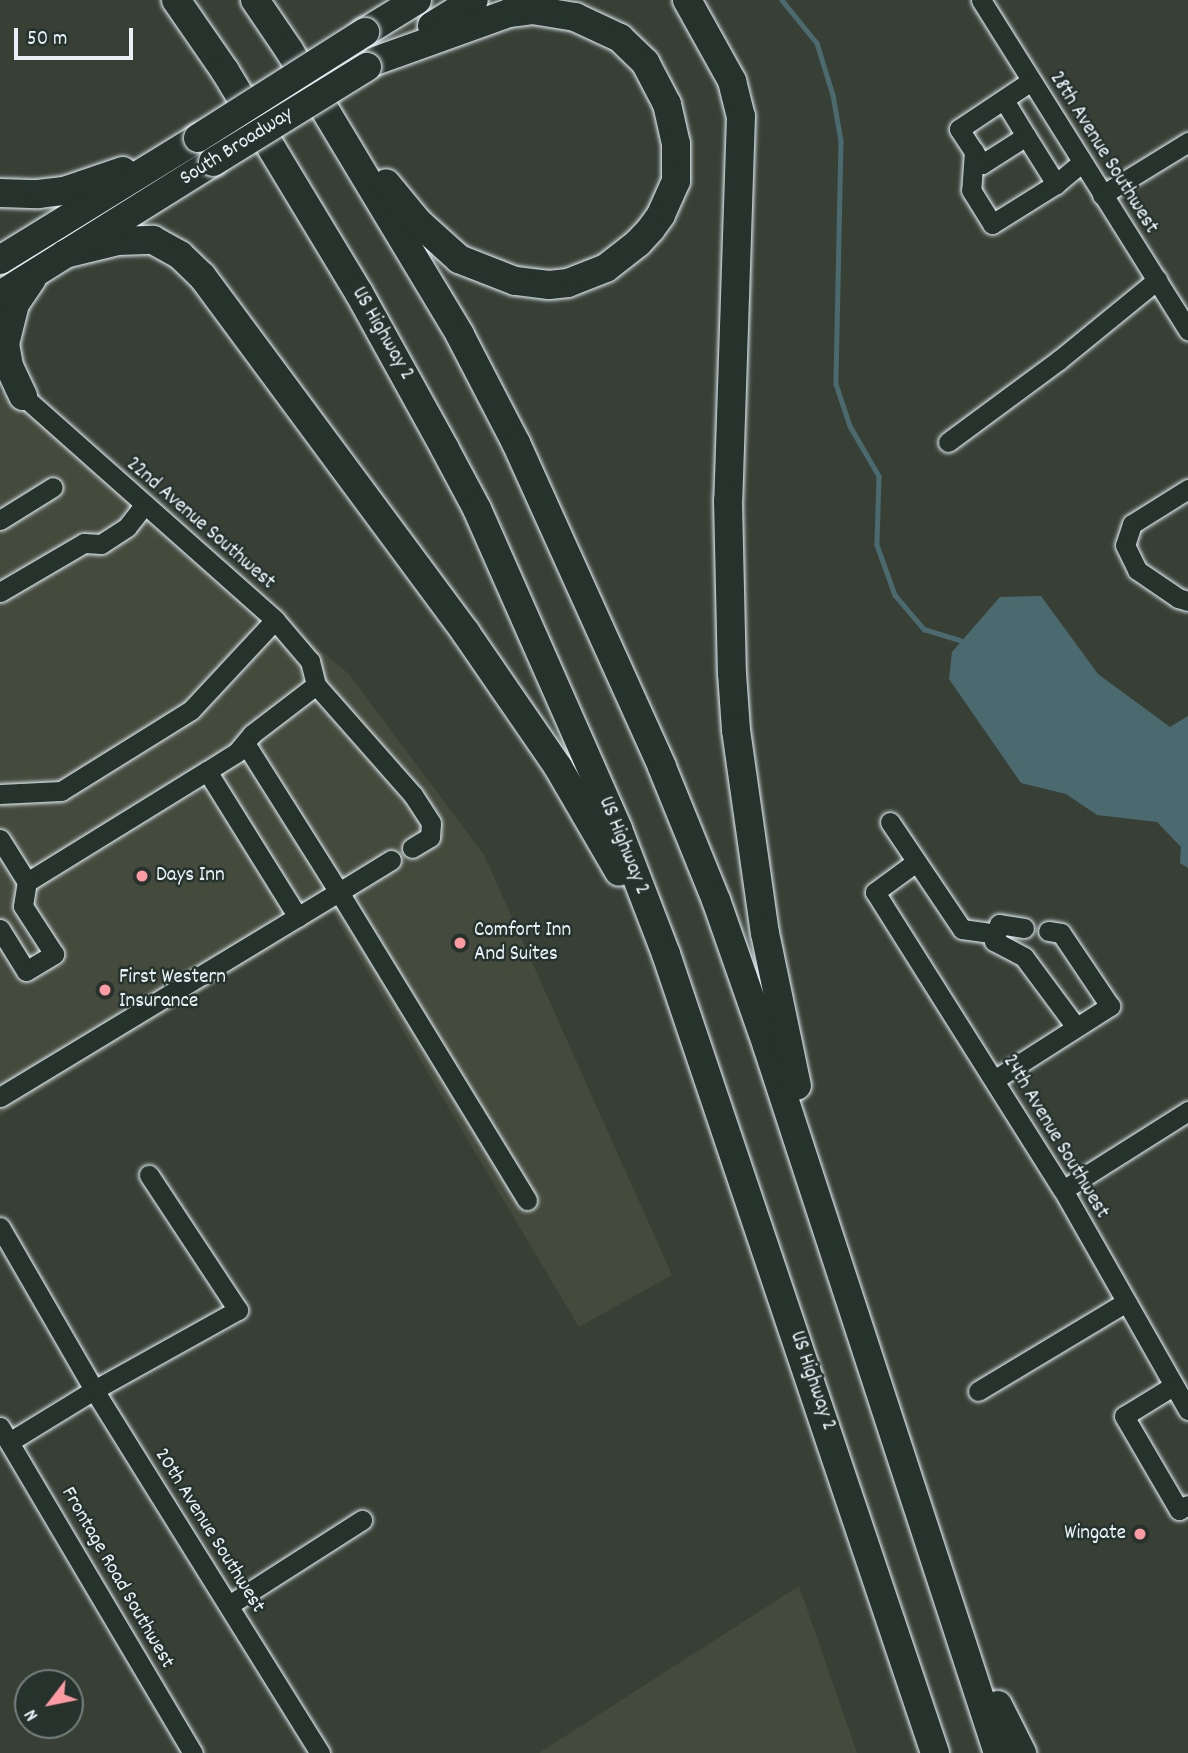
<!DOCTYPE html>
<style>
body{margin:0}
#map{position:relative;width:1188px;height:1753px;overflow:hidden;background:#384036;font-family:Dekko,sans-serif}
div>[style]{position:absolute}
.built>*{inset:0;background:#444a3c}
.water>*{inset:0;background:#4a6a70}
.stream>*{height:4.5px;margin:-2.25px;padding:0 2.25px;transform-origin:2.25px;border-radius:2.25px;background:#4a6a70}
.roads{filter:drop-shadow(0 0 2px #e8f1f8) drop-shadow(0 0 2px #e8f1f8)}
.minor>*{height:19px;margin:-9.5px;padding:0 9.5px;transform-origin:9.5px;border-radius:9.5px;background:#26332d}
.highway>*{height:28px;margin:-14px;padding:0 14px;transform-origin:14px;border-radius:14px;background:#26332d}
.bridges{filter:drop-shadow(0 0 2px #e8f1f8) drop-shadow(0 0 2px #e8f1f8)}
.highway-bridge>*{height:28px;margin:-14px;padding:0 14px;transform-origin:14px;border-radius:14px;background:#26332d}
.dots>*{width:19px;height:19px;translate:-50% -50%;box-sizing:border-box;border:4px solid #26332d;border-radius:50%}
span{translate:-50% -50%;white-space:nowrap;text-align:center;line-height:1.15;-webkit-text-stroke:5px #26332d;paint-order:stroke}
.street-label{font-size:21px;color:#e8f1f8}
.poi-label{font-size:21px;color:#e8f1f8}
.left{translate:0 -50%;text-align:left}
.right{translate:-100% -50%;text-align:right}
.north{position:absolute;left:14px;top:1669px;width:70px;height:70px;box-sizing:border-box;background:#26332d;border:2px solid #747f7e;border-radius:50%;rotate:238deg;font-size:19px;font-weight:700;line-height:28px;text-align:center;color:#e8f1f8}
.north::after{content:'';display:block;margin:auto;width:24px;height:32px;background:#ff9aa2;clip-path:polygon(50% 0,100% 100%,50% 72%,0 100%)}
.scale{position:absolute;left:14px;top:28px;width:119px;height:32px;box-sizing:border-box;border:4px solid #e8f1f8;border-top:0;padding-left:9px;font-size:21px;line-height:24px;white-space:nowrap;color:#e8f1f8;-webkit-text-stroke:5px #26332d;paint-order:stroke}
</style>
<div id="map">
<div class="built">
<i style="clip-path:polygon(0 391px,348px 673px,484px 855px,672px 1275px,579px 1327px,332px 912px,0 1116px)"></i>
<i style="clip-path:polygon(799px 1586px,857px 1753px,539px 1753px)"></i>
</div>
<div class="water">
<i style="clip-path:polygon(1041px 596px,1098px 674px,1170px 727px,1188px 716px,1188px 868px,1180px 863px,1181px 847px,1157px 822px,1097px 815px,1066px 794px,1021px 783px,949px 679px,952px 652px,1000px 597px)"></i>
</div>
<div class="stream">
<i style="left:782px;top:0;width:55px;rotate:50.9deg"></i>
<i style="left:817px;top:43px;width:54px;rotate:72.9deg"></i>
<i style="left:833px;top:95px;width:47px;rotate:80.1deg"></i>
<i style="left:841px;top:141px;width:243px;rotate:91.2deg"></i>
<i style="left:836px;top:384px;width:44px;rotate:71.6deg"></i>
<i style="left:850px;top:426px;width:58px;rotate:59.9deg"></i>
<i style="left:879px;top:476px;width:69px;rotate:91.7deg"></i>
<i style="left:877px;top:545px;width:53px;rotate:70.2deg"></i>
<i style="left:895px;top:595px;width:45px;rotate:49.5deg"></i>
<i style="left:924px;top:629px;width:44px;rotate:17.2deg"></i>
</div>
<div class="roads">
<div class="minor">
<i style="left:981px;top:0;width:390px;rotate:57.9deg"></i>
<i style="left:1004px;top:100px;width:42px;rotate:58.6deg"></i>
<i style="left:1026px;top:136px;width:52px;rotate:147.5deg"></i>
<i style="left:982px;top:164px;width:42px;rotate:-123.3deg"></i>
<i style="left:959px;top:129px;width:87px;rotate:-33.7deg"></i>
<i style="left:1026px;top:136px;width:57px;rotate:58deg"></i>
<i style="left:974px;top:151px;width:39px;rotate:94deg"></i>
<i style="left:971px;top:190px;width:40px;rotate:58deg"></i>
<i style="left:992px;top:224px;width:75px;rotate:-32deg"></i>
<i style="left:1056px;top:184px;width:34px;rotate:-40deg"></i>
<i style="left:1102px;top:195px;width:101px;rotate:-31.6deg"></i>
<i style="left:14px;top:388px;width:349px;rotate:41.6deg"></i>
<i style="left:275px;top:620px;width:54px;rotate:49.5deg"></i>
<i style="left:310px;top:661px;width:25px;rotate:76deg"></i>
<i style="left:316px;top:685px;width:147px;rotate:48.6deg"></i>
<i style="left:413px;top:795px;width:33px;rotate:57deg"></i>
<i style="left:431px;top:823px;width:14px;rotate:94deg"></i>
<i style="left:430px;top:837px;width:21px;rotate:149deg"></i>
<i style="left:948px;top:442px;width:138px;rotate:-36.5deg"></i>
<i style="left:1059px;top:360px;width:127px;rotate:-39.2deg"></i>
<i style="left:1188px;top:489px;width:66px;rotate:148deg"></i>
<i style="left:1132px;top:524px;width:22px;rotate:108deg"></i>
<i style="left:1125px;top:545px;width:28px;rotate:64deg"></i>
<i style="left:1137px;top:570px;width:50px;rotate:34.3deg"></i>
<i style="left:1178px;top:598px;width:10px;rotate:17deg"></i>
<i style="left:0;top:520px;width:62px;rotate:-31.9deg"></i>
<i style="left:0;top:592px;width:97px;rotate:-30.3deg"></i>
<i style="left:84px;top:543px;width:17px;rotate:3deg"></i>
<i style="left:101px;top:544px;width:31px;rotate:-33deg"></i>
<i style="left:127px;top:527px;width:28px;rotate:-52deg"></i>
<i style="left:245px;top:743px;width:176px;rotate:57.8deg"></i>
<i style="left:339px;top:892px;width:61px;rotate:-31.6deg"></i>
<i style="left:207px;top:771px;width:36px;rotate:-32deg"></i>
<i style="left:237px;top:752px;width:23px;rotate:-50deg"></i>
<i style="left:252px;top:734px;width:81px;rotate:-37.4deg"></i>
<i style="left:0;top:794px;width:61px;rotate:-2.8deg"></i>
<i style="left:61px;top:791px;width:153px;rotate:-31.9deg"></i>
<i style="left:191px;top:710px;width:123px;rotate:-47deg"></i>
<i style="left:890px;top:822px;width:129px;rotate:56.1deg"></i>
<i style="left:962px;top:929px;width:34px;rotate:8deg"></i>
<i style="left:0;top:839px;width:51px;rotate:57.9deg"></i>
<i style="left:27px;top:882px;width:211px;rotate:-31.7deg"></i>
<i style="left:207px;top:771px;width:172px;rotate:58.1deg"></i>
<i style="left:916px;top:862px;width:51px;rotate:143.8deg"></i>
<i style="left:875px;top:892px;width:352px;rotate:57.8deg"></i>
<i style="left:1063px;top:1190px;width:253px;rotate:60.4deg"></i>
<i style="left:1024px;top:928px;width:25px;rotate:-171deg"></i>
<i style="left:999px;top:924px;width:18px;rotate:106deg"></i>
<i style="left:994px;top:941px;width:34px;rotate:28deg"></i>
<i style="left:1024px;top:957px;width:87px;rotate:53.4deg"></i>
<i style="left:0;top:929px;width:49px;rotate:58.2deg"></i>
<i style="left:26px;top:971px;width:33px;rotate:-31deg"></i>
<i style="left:54px;top:954px;width:57px;rotate:-122.9deg"></i>
<i style="left:23px;top:906px;width:24px;rotate:-81deg"></i>
<i style="left:994px;top:1080px;width:138px;rotate:-32.5deg"></i>
<i style="left:1110px;top:1006px;width:88px;rotate:-123.9deg"></i>
<i style="left:1061px;top:933px;width:13px;rotate:-171deg"></i>
<i style="left:0;top:1097px;width:396px;rotate:-31.2deg"></i>
<i style="left:339px;top:892px;width:361px;rotate:58.6deg"></i>
<i style="left:1063px;top:1190px;width:148px;rotate:-32.3deg"></i>
<i style="left:0;top:1227px;width:188px;rotate:60deg"></i>
<i style="left:94px;top:1390px;width:428px;rotate:58.1deg"></i>
<i style="left:1173px;top:1386px;width:57px;rotate:148.5deg"></i>
<i style="left:1124px;top:1416px;width:109px;rotate:59.7deg"></i>
<i style="left:1179px;top:1510px;width:10px;rotate:-29deg"></i>
<i style="left:978px;top:1391px;width:173px;rotate:-31deg"></i>
<i style="left:0;top:1427px;width:379px;rotate:59.4deg"></i>
<i style="left:9px;top:1442px;width:100px;rotate:-31.5deg"></i>
<i style="left:94px;top:1390px;width:165px;rotate:-29.1deg"></i>
<i style="left:238px;top:1310px;width:162px;rotate:-123.4deg"></i>
<i style="left:229px;top:1605px;width:158px;rotate:-32.6deg"></i>
</div>
<div class="highway">
<i style="left:176px;top:0;width:86px;rotate:55.4deg"></i>
<i style="left:225px;top:71px;width:259px;rotate:58.9deg"></i>
<i style="left:359px;top:293px;width:178px;rotate:61.1deg"></i>
<i style="left:445px;top:449px;width:68px;rotate:61.9deg"></i>
<i style="left:477px;top:509px;width:350px;rotate:66.2deg"></i>
<i style="left:618px;top:829px;width:134px;rotate:69deg"></i>
<i style="left:666px;top:954px;width:843px;rotate:71.39deg"></i>
<i style="left:255px;top:0;width:60px;rotate:55.8deg"></i>
<i style="left:289px;top:50px;width:332px;rotate:59deg"></i>
<i style="left:460px;top:335px;width:122px;rotate:62.6deg"></i>
<i style="left:516px;top:443px;width:355px;rotate:65.7deg"></i>
<i style="left:662px;top:767px;width:144px;rotate:67.9deg"></i>
<i style="left:716px;top:900px;width:155px;rotate:70.7deg"></i>
<i style="left:767px;top:1046px;width:744px;rotate:71.91deg"></i>
<i style="left:687px;top:0;width:93px;rotate:60.9deg"></i>
<i style="left:732px;top:81px;width:36px;rotate:76deg"></i>
<i style="left:741px;top:116px;width:385px;rotate:91.9deg"></i>
<i style="left:728px;top:501px;width:172px;rotate:88.7deg"></i>
<i style="left:732px;top:673px;width:57px;rotate:86deg"></i>
<i style="left:736px;top:730px;width:205px;rotate:81.9deg"></i>
<i style="left:765px;top:933px;width:156px;rotate:78.2deg"></i>
<i style="left:432px;top:26px;width:49px;rotate:-31.8deg"></i>
<i style="left:365px;top:32px;width:61px;rotate:-31.6deg"></i>
<i style="left:375px;top:61px;width:142px;rotate:-19.7deg"></i>
<i style="left:509px;top:13px;width:23px;rotate:-7deg"></i>
<i style="left:532px;top:10px;width:44px;rotate:9.2deg"></i>
<i style="left:575px;top:17px;width:50px;rotate:25deg"></i>
<i style="left:620px;top:38px;width:35px;rotate:44deg"></i>
<i style="left:645px;top:62px;width:47px;rotate:62.4deg"></i>
<i style="left:667px;top:104px;width:41px;rotate:77.3deg"></i>
<i style="left:676px;top:144px;width:37px;rotate:90deg"></i>
<i style="left:676px;top:181px;width:37px;rotate:114deg"></i>
<i style="left:661px;top:215px;width:17px;rotate:126deg"></i>
<i style="left:651px;top:229px;width:19px;rotate:133deg"></i>
<i style="left:638px;top:243px;width:41px;rotate:142deg"></i>
<i style="left:606px;top:268px;width:41px;rotate:158.5deg"></i>
<i style="left:568px;top:283px;width:19px;rotate:174deg"></i>
<i style="left:549px;top:285px;width:34px;rotate:-173deg"></i>
<i style="left:515px;top:281px;width:60px;rotate:-158.6deg"></i>
<i style="left:459px;top:259px;width:55px;rotate:-137.9deg"></i>
<i style="left:418px;top:222px;width:50px;rotate:-129.4deg"></i>
<i style="left:0;top:193px;width:38px;rotate:2deg"></i>
<i style="left:38px;top:194px;width:26px;rotate:-7deg"></i>
<i style="left:64px;top:191px;width:62px;rotate:-18.7deg"></i>
<i style="left:65px;top:254px;width:55px;rotate:-13.8deg"></i>
<i style="left:118px;top:241px;width:35px;rotate:-2deg"></i>
<i style="left:153px;top:240px;width:31px;rotate:29deg"></i>
<i style="left:180px;top:255px;width:30px;rotate:44deg"></i>
<i style="left:202px;top:276px;width:444px;rotate:53.5deg"></i>
<i style="left:466px;top:633px;width:163px;rotate:55.5deg"></i>
<i style="left:558px;top:767px;width:121px;rotate:59.8deg"></i>
<i style="left:0;top:260px;width:233px;rotate:-31.6deg"></i>
<i style="left:0;top:295px;width:251px;rotate:-32deg"></i>
<i style="left:23px;top:396px;width:33px;rotate:-115deg"></i>
<i style="left:9px;top:366px;width:22px;rotate:-100deg"></i>
<i style="left:5px;top:344px;width:41px;rotate:-76deg"></i>
<i style="left:15px;top:304px;width:30px;rotate:-56deg"></i>
<i style="left:998px;top:1705px;width:54px;rotate:63.4deg"></i>
</div>
</div>
<div class="bridges">
<div class="highway-bridge">
<i style="left:198px;top:138px;width:198px;rotate:-32.4deg"></i>
<i style="left:213px;top:162px;width:181px;rotate:-31.7deg"></i>
</div>
</div>
<div class="dots">
<i style="left:142px;top:876px;background:#ff9aa2"></i>
<i style="left:460px;top:943px;background:#ff9aa2"></i>
<i style="left:105px;top:990px;background:#ff9aa2"></i>
<i style="left:1140px;top:1534px;background:#ff9aa2"></i>
</div>
<div class="street-label">
<span style="left:237px;top:147px;rotate:-32deg">South Broadway</span>
<span style="left:1103px;top:153px;rotate:58deg">28th Avenue Southwest</span>
<span style="left:382px;top:334px;rotate:60deg">US Highway 2</span>
<span style="left:200px;top:524px;rotate:41deg">22nd Avenue Southwest</span>
<span style="left:623px;top:846px;rotate:68deg">US Highway 2</span>
<span style="left:1055px;top:1137px;rotate:59deg">24th Avenue Southwest</span>
<span style="left:812px;top:1381px;rotate:71deg">US Highway 2</span>
<span style="left:209px;top:1531px;rotate:58deg">20th Avenue Southwest</span>
<span style="left:117px;top:1578px;rotate:60deg">Frontage Road Southwest</span>
</div>
<div class="poi-label">
<span class="left" style="left:156px;top:876px">Days Inn</span>
<span class="left" style="left:474px;top:943px">Comfort Inn<br>And Suites</span>
<span class="left" style="left:119px;top:990px">First Western<br>Insurance</span>
<span class="right" style="left:1126px;top:1534px">Wingate</span>
</div>
<div class="north">N</div>
<div class="scale">50 m</div>
</div>
